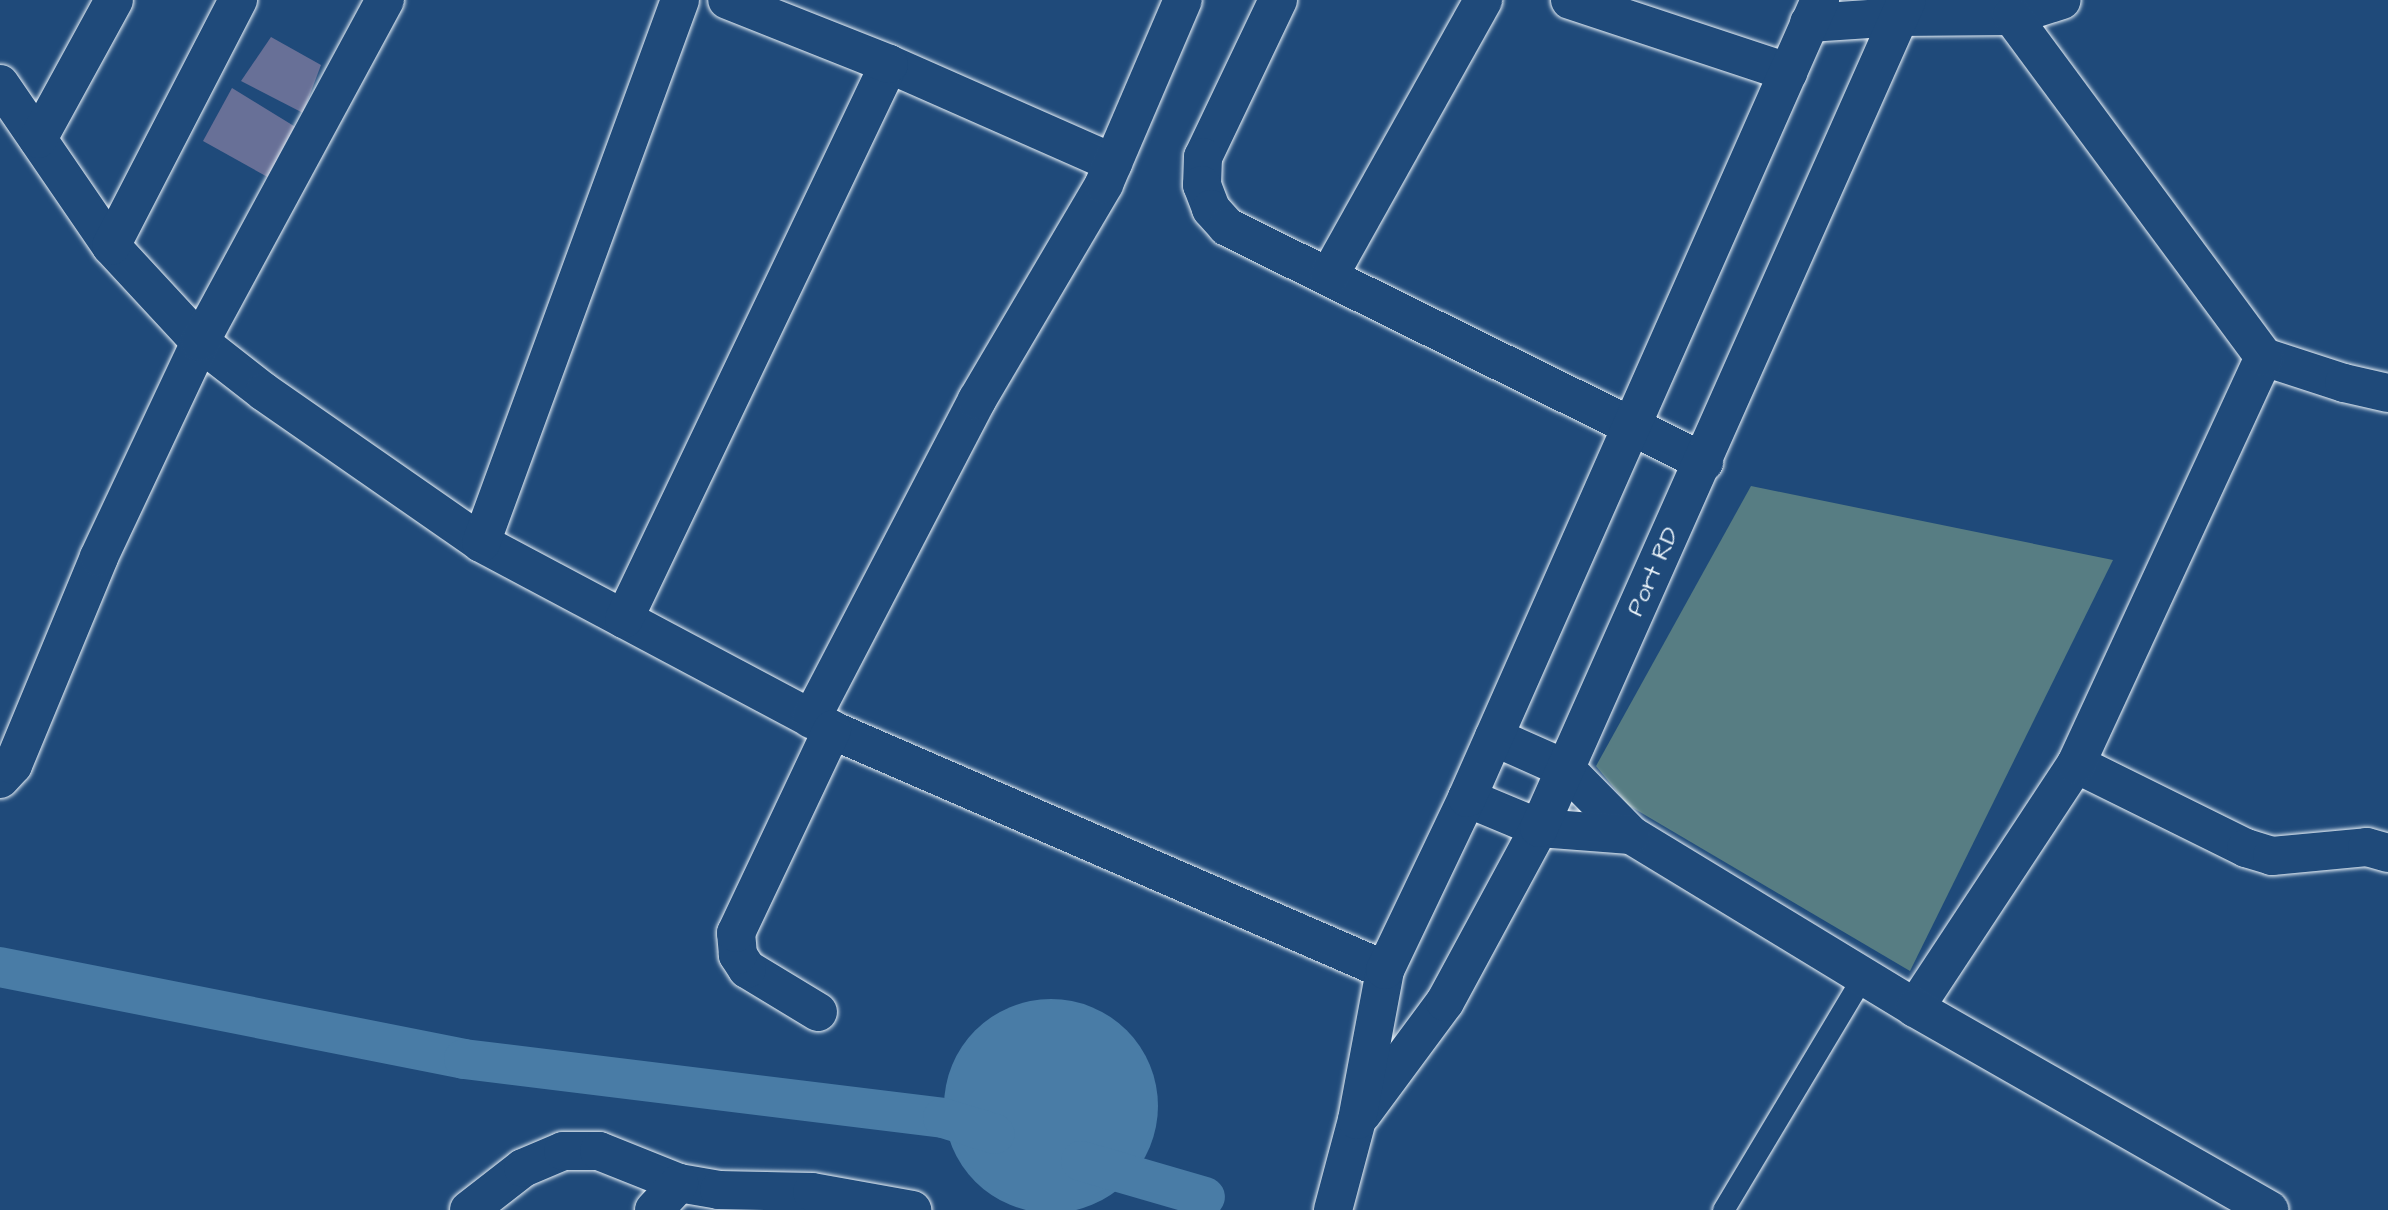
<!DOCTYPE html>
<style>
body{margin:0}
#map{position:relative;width:2388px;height:1210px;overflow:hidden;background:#1f4a7a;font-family:"Architects Daughter",sans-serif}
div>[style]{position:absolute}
.green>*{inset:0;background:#577d83}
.water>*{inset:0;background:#497ca6}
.round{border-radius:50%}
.canal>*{height:40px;margin:-20px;padding:0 20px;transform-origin:20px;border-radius:20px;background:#497ca6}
.building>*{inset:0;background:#687097}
.roads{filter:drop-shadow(0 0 2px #e8f1f8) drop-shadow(0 0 2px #e8f1f8)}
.service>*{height:21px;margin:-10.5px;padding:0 10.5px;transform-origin:10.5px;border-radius:10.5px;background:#1f4a7a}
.minor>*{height:38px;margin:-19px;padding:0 19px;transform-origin:19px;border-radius:19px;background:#1f4a7a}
.secondary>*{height:38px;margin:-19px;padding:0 19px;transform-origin:19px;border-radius:19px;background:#1f4a7a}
span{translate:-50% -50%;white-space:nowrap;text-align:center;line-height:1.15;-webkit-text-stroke:5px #1f4a7a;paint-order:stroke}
.street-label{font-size:24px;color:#e8f1f8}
</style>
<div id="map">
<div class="green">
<i style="clip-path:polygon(1751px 486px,2113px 560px,1910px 971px,1628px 805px,1596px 766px)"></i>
</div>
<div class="water">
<i class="round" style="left:944px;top:999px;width:214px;height:214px"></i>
</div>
<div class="canal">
<i style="left:0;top:967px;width:473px;rotate:11.2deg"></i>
<i style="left:464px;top:1059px;width:483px;rotate:7deg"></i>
<i style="left:943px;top:1118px;width:54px;rotate:17.1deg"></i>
<i style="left:1081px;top:1161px;width:129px;rotate:16.2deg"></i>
</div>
<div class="building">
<i style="clip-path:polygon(271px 37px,321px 65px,303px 113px,241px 81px)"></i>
<i style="clip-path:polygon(232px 88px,302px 131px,273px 180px,203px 141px)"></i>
</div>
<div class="roads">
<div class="service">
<i style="left:1723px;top:1210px;width:273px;rotate:-59.1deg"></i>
</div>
<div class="minor">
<i style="left:1278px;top:0;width:174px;rotate:115.5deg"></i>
<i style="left:1203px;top:157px;width:28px;rotate:92deg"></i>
<i style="left:1202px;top:185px;width:26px;rotate:69deg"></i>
<i style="left:1211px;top:209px;width:24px;rotate:48deg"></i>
<i style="left:1227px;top:227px;width:532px;rotate:26.23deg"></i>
<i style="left:1570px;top:0;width:230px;rotate:18.3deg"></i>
<i style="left:1809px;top:23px;width:90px;rotate:-3.8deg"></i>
<i style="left:1899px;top:17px;width:113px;rotate:-0.5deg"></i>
<i style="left:2012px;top:16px;width:52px;rotate:-17.7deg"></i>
<i style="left:889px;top:64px;width:245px;rotate:23.8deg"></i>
<i style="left:0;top:84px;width:196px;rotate:55.6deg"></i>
<i style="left:111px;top:246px;width:131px;rotate:47.2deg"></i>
<i style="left:200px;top:342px;width:81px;rotate:38deg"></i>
<i style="left:264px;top:392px;width:264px;rotate:34.8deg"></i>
<i style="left:481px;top:543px;width:398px;rotate:28deg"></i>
<i style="left:832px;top:730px;width:603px;rotate:23.46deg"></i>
<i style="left:38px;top:139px;width:158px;rotate:-61.3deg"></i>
<i style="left:111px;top:246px;width:277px;rotate:-62.7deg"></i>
<i style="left:1329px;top:276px;width:316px;rotate:-60.8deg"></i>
<i style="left:2264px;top:357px;width:84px;rotate:18deg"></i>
<i style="left:2344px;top:383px;width:45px;rotate:12.8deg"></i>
<i style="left:481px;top:543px;width:578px;rotate:-69.87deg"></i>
<i style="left:624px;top:619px;width:615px;rotate:-64.48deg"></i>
<i style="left:889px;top:64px;width:174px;rotate:-158.4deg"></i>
<i style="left:811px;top:719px;width:360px;rotate:-62.5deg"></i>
<i style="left:977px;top:400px;width:251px;rotate:-59.5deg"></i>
<i style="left:1104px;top:184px;width:200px;rotate:-66.8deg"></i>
<i style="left:2076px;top:764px;width:190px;rotate:26.3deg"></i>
<i style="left:2246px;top:848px;width:27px;rotate:17deg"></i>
<i style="left:2272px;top:856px;width:95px;rotate:-5.4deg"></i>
<i style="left:2367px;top:847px;width:22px;rotate:16deg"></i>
<i style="left:0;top:779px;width:19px;rotate:-47deg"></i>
<i style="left:13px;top:765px;width:225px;rotate:-67.5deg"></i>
<i style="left:99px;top:557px;width:238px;rotate:-64.8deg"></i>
<i style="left:200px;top:342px;width:389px;rotate:-61.6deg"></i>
<i style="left:1915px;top:1008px;width:292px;rotate:-56.6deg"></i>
<i style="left:2076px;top:764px;width:448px;rotate:-65.2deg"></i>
<i style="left:2264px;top:357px;width:424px;rotate:-126.5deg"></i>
<i style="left:818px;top:1012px;width:83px;rotate:-148.8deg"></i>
<i style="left:747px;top:969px;width:17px;rotate:-123deg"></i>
<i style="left:738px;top:955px;width:22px;rotate:-95deg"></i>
<i style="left:736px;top:933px;width:225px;rotate:-64.7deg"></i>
<i style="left:469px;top:1210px;width:68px;rotate:-37.9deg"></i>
<i style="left:523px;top:1168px;width:43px;rotate:-23deg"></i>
<i style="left:563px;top:1151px;width:36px"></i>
<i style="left:599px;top:1151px;width:86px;rotate:21.8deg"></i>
<i style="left:679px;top:1183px;width:41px;rotate:9.9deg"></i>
<i style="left:719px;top:1190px;width:93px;rotate:1.2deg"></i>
<i style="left:812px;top:1192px;width:102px;rotate:10.2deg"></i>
<i style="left:654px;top:1210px;width:37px;rotate:-47deg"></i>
</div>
<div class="secondary">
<i style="left:1494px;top:737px;width:79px;rotate:24deg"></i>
<i style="left:1566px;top:769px;width:93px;rotate:45.4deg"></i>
<i style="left:1631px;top:835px;width:333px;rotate:31.3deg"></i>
<i style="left:1915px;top:1008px;width:408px;rotate:29.7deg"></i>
<i style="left:1467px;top:798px;width:78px;rotate:22.6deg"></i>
<i style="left:1539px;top:828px;width:92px;rotate:4.4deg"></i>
<i style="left:1362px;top:1114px;width:139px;rotate:-53.5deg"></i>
<i style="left:1445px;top:1002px;width:198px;rotate:-61.6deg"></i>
<i style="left:1539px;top:828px;width:906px;rotate:-66.04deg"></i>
<i style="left:1333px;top:1210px;width:93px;rotate:-75.1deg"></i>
<i style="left:1357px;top:1120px;width:153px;rotate:-79.4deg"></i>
<i style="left:1385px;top:970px;width:191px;rotate:-64.5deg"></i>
<i style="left:1467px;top:798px;width:873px;rotate:-66.14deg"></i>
</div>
</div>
<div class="street-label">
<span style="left:1654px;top:572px;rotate:-66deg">Port RD</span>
</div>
</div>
